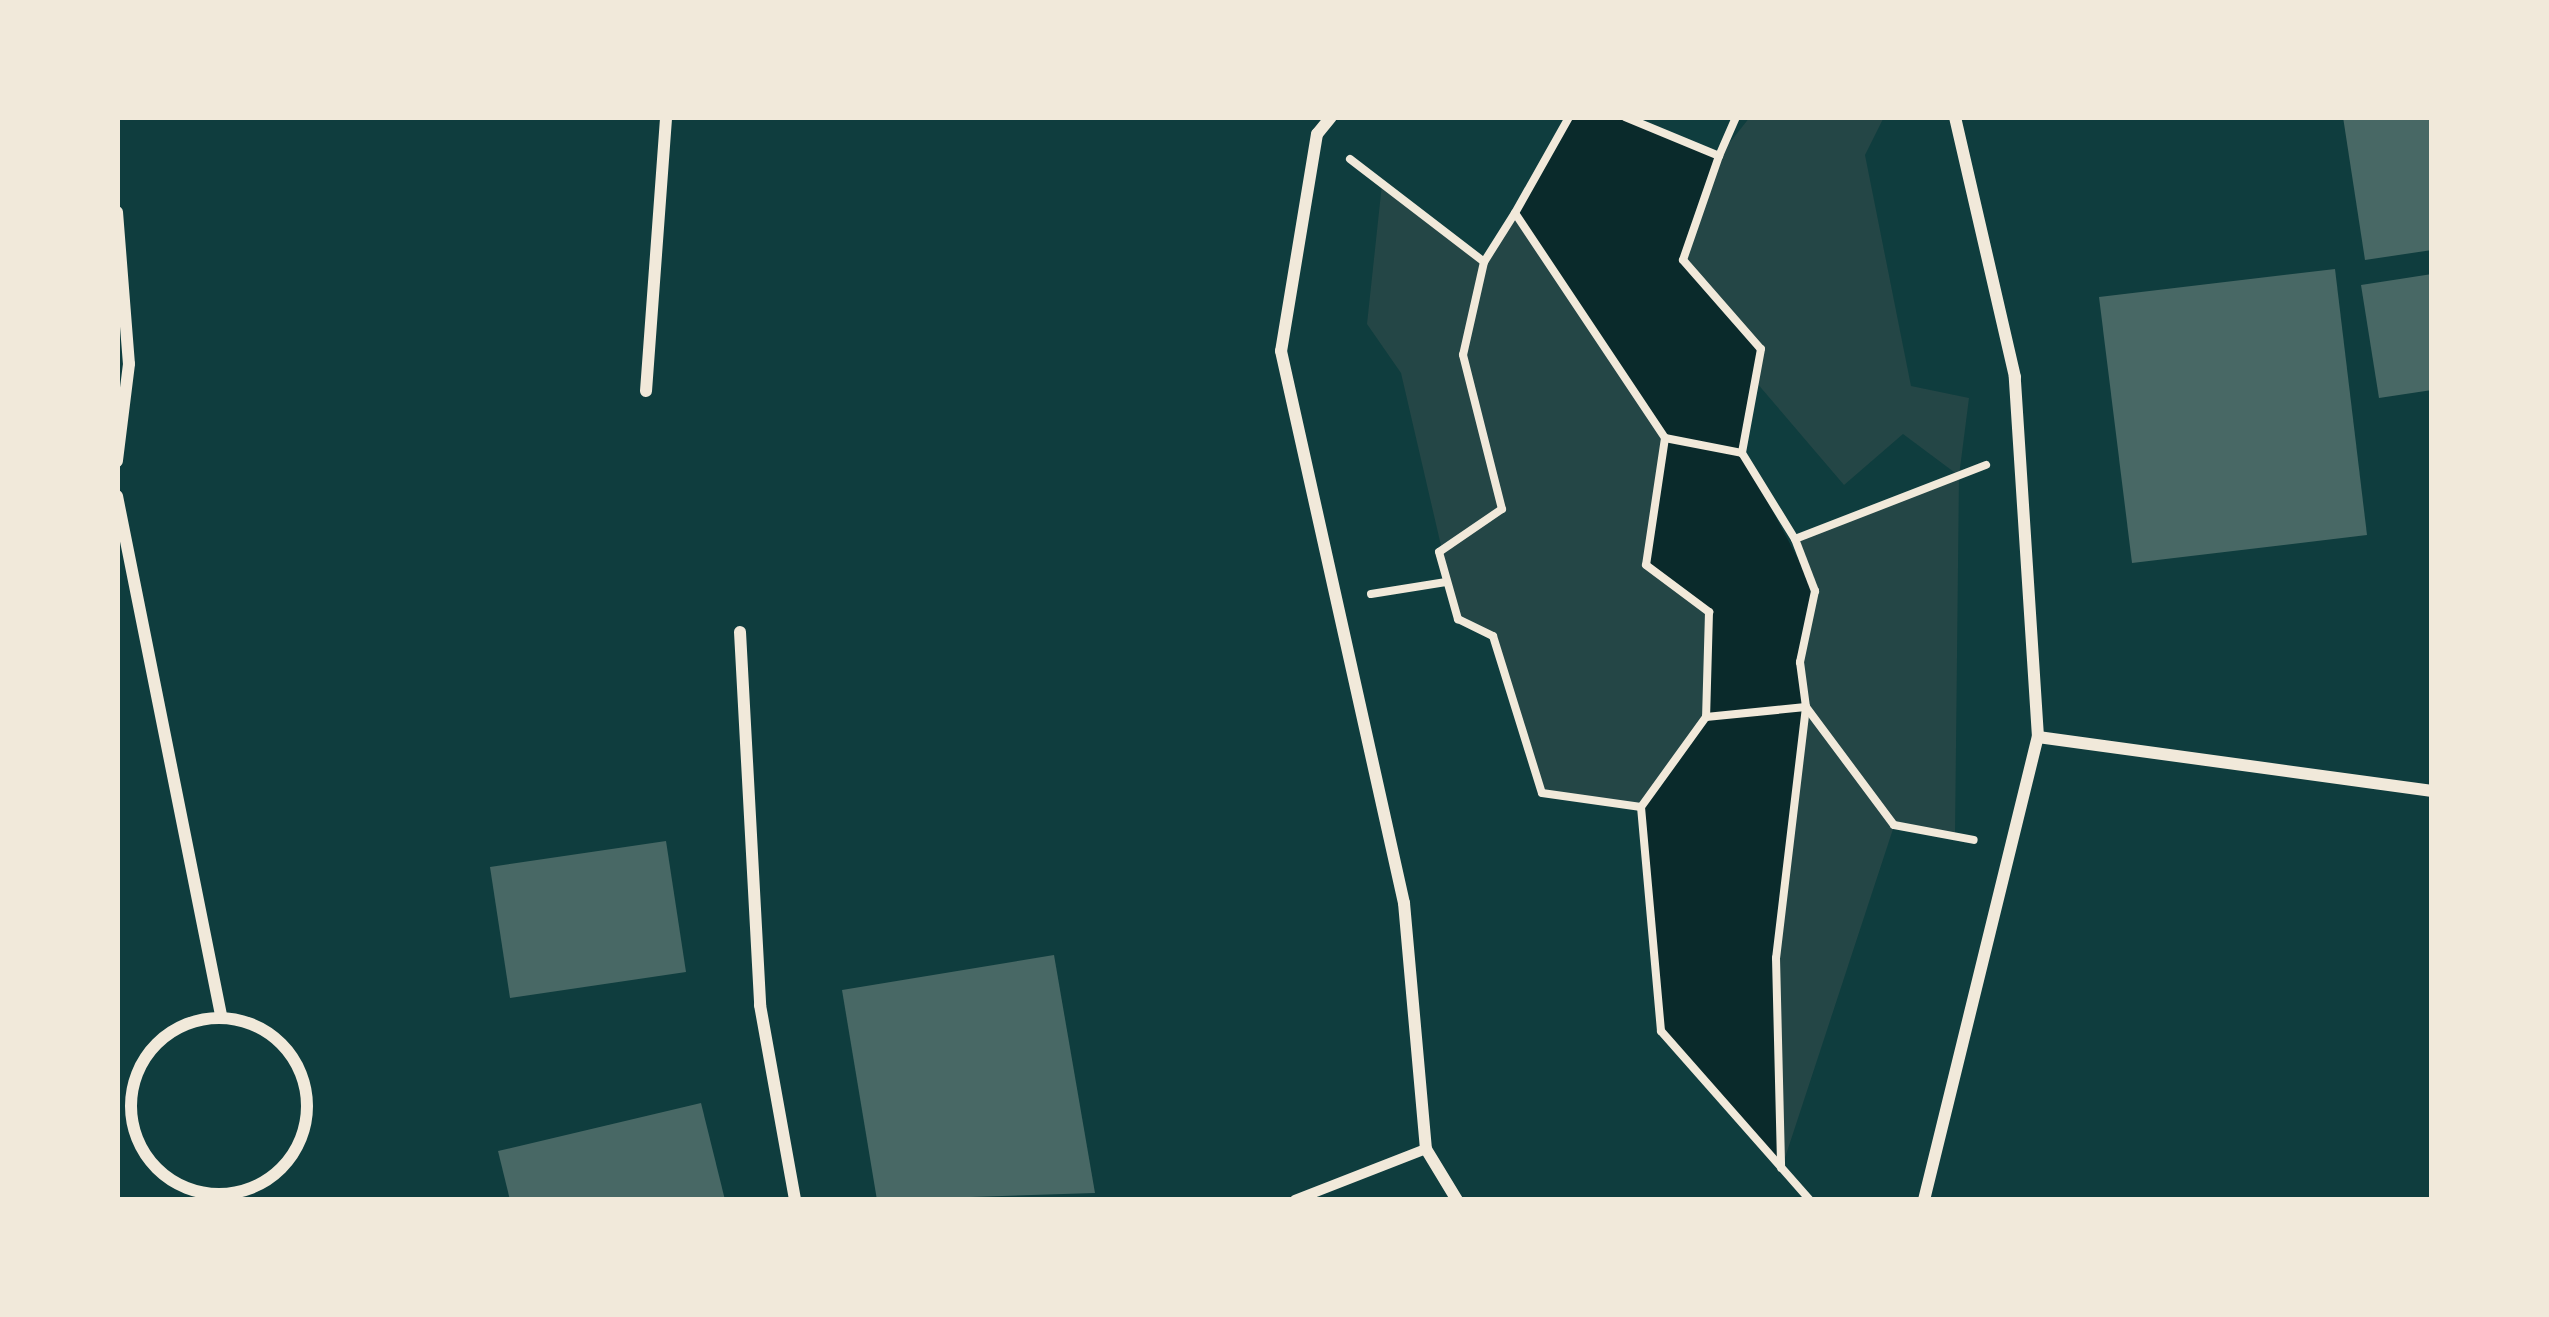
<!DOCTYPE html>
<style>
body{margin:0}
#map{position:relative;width:2549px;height:1317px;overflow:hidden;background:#0f3d3e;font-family:"Fira Sans Condensed",sans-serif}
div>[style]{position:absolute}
.green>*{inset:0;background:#244646}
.water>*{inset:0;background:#0a2a2b}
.building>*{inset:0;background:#486865}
.path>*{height:8px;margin:-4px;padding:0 4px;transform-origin:4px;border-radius:4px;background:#f1e9da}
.pedestrian>*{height:10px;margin:-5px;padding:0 5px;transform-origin:5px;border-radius:5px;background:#f1e9da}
.minor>*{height:12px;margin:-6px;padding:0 6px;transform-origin:6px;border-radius:6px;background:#f1e9da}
.minor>.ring{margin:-6px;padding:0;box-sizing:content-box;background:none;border:12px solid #f1e9da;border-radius:50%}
span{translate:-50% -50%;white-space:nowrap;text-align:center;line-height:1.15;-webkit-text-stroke:9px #f1e9da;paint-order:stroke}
.frame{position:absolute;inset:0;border:120px solid #f1e9da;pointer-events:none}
</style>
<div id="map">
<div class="green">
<i style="clip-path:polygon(1750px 117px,1884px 117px,1865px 155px,1911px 386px,1969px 398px,1959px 476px,1955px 836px,1894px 826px,1781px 1170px,1776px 958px,1800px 662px,1815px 591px,1795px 539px,1958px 475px,1903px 434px,1844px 485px,1756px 382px,1683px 260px,1719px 156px)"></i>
<i style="clip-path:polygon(1382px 184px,1483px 261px,1515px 213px,1665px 438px,1709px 612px,1706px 717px,1641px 807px,1542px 793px,1493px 636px,1458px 619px,1401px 373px,1367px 324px)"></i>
</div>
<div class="water">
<i style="clip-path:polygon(1569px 117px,1625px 117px,1719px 156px,1684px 260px,1761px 349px,1742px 453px,1815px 591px,1800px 662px,1806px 707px,1776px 958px,1781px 1170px,1661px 1031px,1641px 807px,1706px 717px,1709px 612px,1646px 565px,1665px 438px,1515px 213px)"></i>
</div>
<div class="building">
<i style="clip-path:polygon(2343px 117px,2432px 117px,2432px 250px,2365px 260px)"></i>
<i style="clip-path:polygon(2335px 269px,2367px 535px,2132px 563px,2099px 297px)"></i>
<i style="clip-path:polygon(2432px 274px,2432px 390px,2379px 398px,2361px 285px)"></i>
<i style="clip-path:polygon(666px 841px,686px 972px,510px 998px,490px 867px)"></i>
<i style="clip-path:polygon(1054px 955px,1095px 1193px,877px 1200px,842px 990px)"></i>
<i style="clip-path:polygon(701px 1103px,725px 1200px,510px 1200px,498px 1151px)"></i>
</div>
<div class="path">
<i style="left:1625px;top:117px;width:102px;rotate:22.5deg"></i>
<i style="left:1719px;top:156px;width:43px;rotate:-66.4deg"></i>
<i style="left:1719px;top:156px;width:110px;rotate:109.1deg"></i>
<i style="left:1683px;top:260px;width:118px;rotate:48.8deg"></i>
<i style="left:1761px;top:349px;width:106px;rotate:100.4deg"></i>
<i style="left:1742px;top:453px;width:101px;rotate:58.4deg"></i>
<i style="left:1795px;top:539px;width:205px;rotate:-21.2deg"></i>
<i style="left:1350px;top:159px;width:169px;rotate:37.5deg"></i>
<i style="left:1484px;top:262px;width:58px;rotate:-57.7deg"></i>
<i style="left:1515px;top:213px;width:270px;rotate:56.3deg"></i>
<i style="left:1665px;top:438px;width:78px;rotate:11deg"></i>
<i style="left:1515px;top:213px;width:110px;rotate:-60.6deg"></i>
<i style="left:1484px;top:262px;width:95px;rotate:102.7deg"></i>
<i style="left:1463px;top:355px;width:159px;rotate:75.8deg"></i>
<i style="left:1502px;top:509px;width:76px;rotate:145.7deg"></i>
<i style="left:1439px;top:552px;width:70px;rotate:74.2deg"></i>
<i style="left:1458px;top:619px;width:39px;rotate:26deg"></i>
<i style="left:1493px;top:636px;width:164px;rotate:72.7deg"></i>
<i style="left:1542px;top:793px;width:100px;rotate:8deg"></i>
<i style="left:1641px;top:807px;width:225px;rotate:84.9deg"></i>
<i style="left:1661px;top:1031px;width:225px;rotate:48.6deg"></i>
<i style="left:1665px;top:438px;width:128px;rotate:98.5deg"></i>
<i style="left:1646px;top:565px;width:79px;rotate:36.7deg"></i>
<i style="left:1709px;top:612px;width:105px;rotate:91.6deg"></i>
<i style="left:1706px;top:717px;width:100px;rotate:-5.7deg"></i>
<i style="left:1806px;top:707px;width:253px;rotate:96.8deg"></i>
<i style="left:1776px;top:958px;width:210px;rotate:88.6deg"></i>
<i style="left:1795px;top:539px;width:56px;rotate:69deg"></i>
<i style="left:1815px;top:591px;width:73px;rotate:101.9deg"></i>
<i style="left:1800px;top:662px;width:45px;rotate:82.4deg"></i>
<i style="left:1806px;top:707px;width:147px;rotate:53.3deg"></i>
<i style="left:1894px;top:825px;width:81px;rotate:10.6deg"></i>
<i style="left:1371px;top:594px;width:76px;rotate:-9.1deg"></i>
<i style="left:1641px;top:807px;width:111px;rotate:-54.2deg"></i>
</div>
<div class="pedestrian">
<i style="left:1295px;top:1200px;width:141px;rotate:-21.3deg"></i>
</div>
<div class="minor">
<i style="left:1331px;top:117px;width:22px;rotate:129deg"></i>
<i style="left:1317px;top:134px;width:220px;rotate:99.4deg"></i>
<i style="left:1281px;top:351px;width:566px;rotate:77.44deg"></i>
<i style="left:1404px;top:903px;width:247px;rotate:84.9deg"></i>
<i style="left:1426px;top:1149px;width:60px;rotate:58.7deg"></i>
<i style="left:117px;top:212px;width:152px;rotate:85.5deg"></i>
<i style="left:129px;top:364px;width:98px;rotate:97.1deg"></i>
<i style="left:646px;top:391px;width:275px;rotate:-85.8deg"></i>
<i style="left:117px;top:496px;width:529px;rotate:78.67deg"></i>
<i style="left:740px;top:632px;width:374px;rotate:86.9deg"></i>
<i style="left:760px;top:1005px;width:198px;rotate:79.8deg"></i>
<i style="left:2038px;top:737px;width:398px;rotate:7.8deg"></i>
<i class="ring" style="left:131px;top:1018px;width:164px;height:164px"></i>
<i style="left:1924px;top:1200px;width:477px;rotate:-76.2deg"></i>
<i style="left:2038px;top:737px;width:361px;rotate:-93.7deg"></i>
<i style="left:2015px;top:377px;width:267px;rotate:-103deg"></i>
</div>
<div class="frame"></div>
</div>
